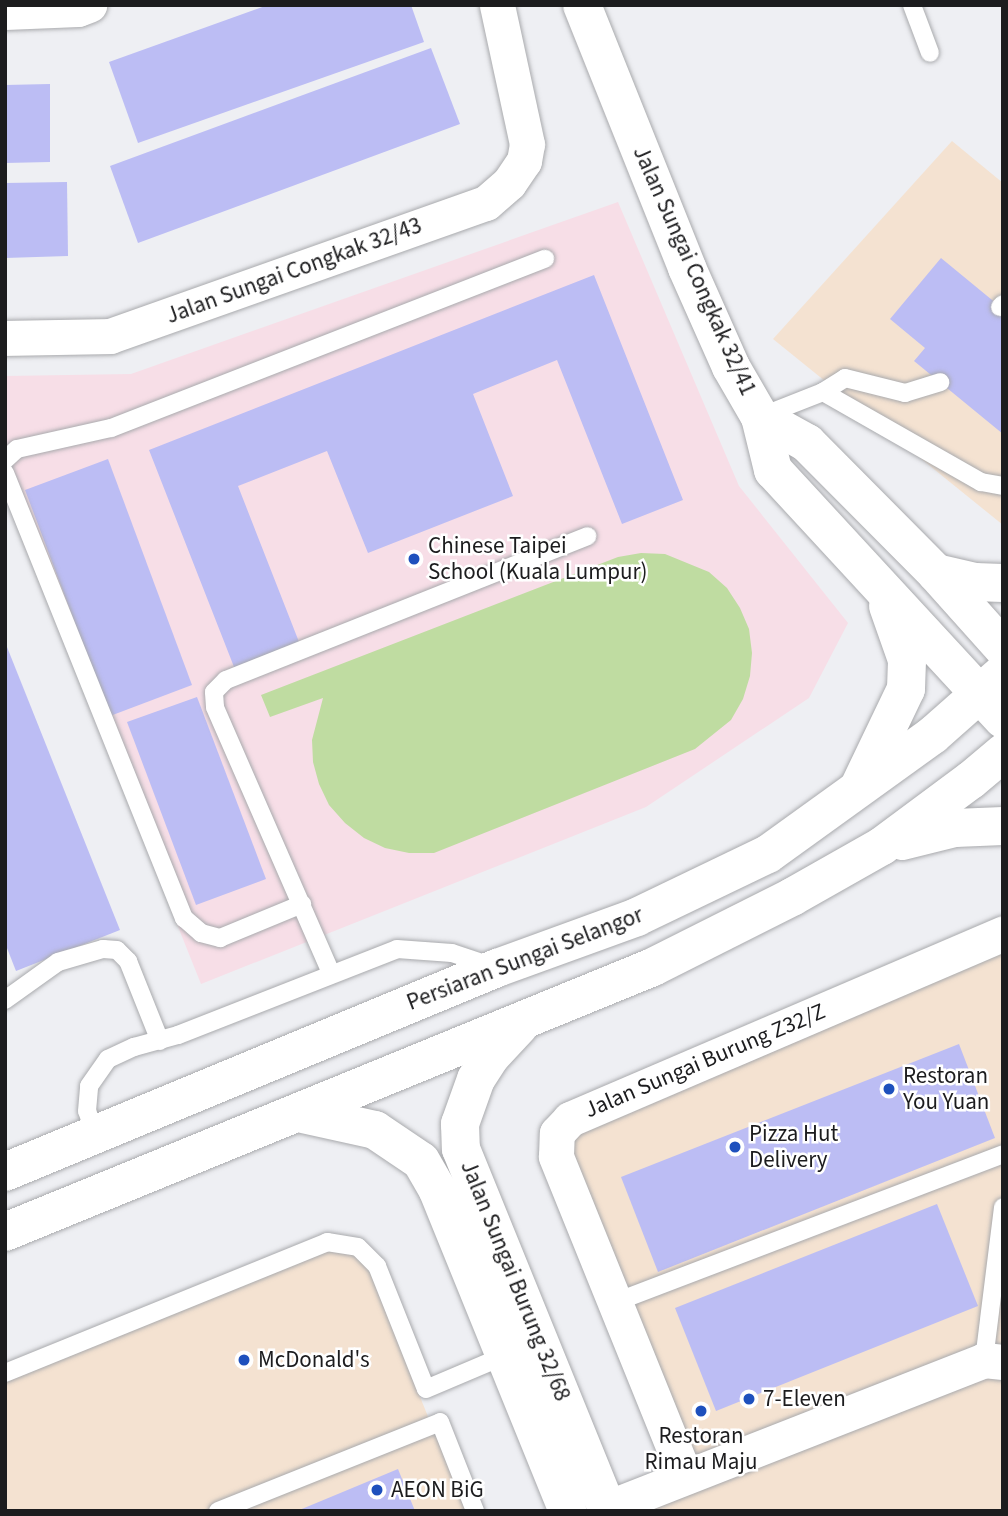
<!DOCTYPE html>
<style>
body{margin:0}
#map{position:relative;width:1008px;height:1516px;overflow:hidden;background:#eeeff3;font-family:"Source Sans 3",sans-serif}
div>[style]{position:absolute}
.commercial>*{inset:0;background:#f4e2d1}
.education>*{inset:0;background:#f7dee7}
.green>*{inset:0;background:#bfdca1}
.building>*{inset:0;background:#bcbdf4}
.roads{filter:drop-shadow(0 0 2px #a9aaad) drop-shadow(0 0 2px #a9aaad)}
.lane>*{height:18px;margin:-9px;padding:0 9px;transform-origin:9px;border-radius:9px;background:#fff}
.street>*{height:35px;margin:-17.5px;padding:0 17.5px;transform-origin:17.5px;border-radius:17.5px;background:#fff}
.secondary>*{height:38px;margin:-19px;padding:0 19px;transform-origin:19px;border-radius:19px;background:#fff}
.dots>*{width:19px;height:19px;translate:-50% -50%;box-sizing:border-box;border:4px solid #fff;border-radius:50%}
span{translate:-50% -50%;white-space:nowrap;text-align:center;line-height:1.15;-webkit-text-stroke:5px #fff;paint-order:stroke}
.street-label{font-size:23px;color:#1c1c1e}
.poi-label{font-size:23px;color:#1c1c1e}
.left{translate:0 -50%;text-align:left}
.frame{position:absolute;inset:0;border:7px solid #1c1c1e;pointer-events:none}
</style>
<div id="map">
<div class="commercial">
<i style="clip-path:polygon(952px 141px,1003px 183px,1003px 525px,773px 339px)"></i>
<i style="clip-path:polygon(1003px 946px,1003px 1511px,646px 1511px,703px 1487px,569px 1156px,572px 1141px,581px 1131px)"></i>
<i style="clip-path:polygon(327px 1249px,357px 1255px,369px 1270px,466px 1511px,5px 1511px,5px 1381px)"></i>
</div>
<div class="education">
<i style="clip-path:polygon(618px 202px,739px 486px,848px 623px,809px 698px,646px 807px,201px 984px,5px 495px,5px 376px,131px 374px)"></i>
</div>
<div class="green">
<i style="clip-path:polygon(641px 553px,665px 554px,709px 572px,727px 588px,740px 608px,749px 629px,752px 653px,750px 676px,743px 699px,731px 720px,695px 749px,434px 853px,409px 853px,385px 848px,364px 838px,345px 823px,329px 805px,319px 784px,313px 762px,312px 740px,323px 698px,270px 717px,261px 695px,618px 557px)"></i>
</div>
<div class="building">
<i style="clip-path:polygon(268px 5px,411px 5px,424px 42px,138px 143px,109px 62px)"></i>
<i style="clip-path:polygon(431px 48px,460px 124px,138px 243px,110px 166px)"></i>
<i style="clip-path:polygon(50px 84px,50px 162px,5px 163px,5px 85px)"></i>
<i style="clip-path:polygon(67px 182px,68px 256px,5px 258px,5px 183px)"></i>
<i style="clip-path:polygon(941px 258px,1003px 309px,1003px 434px,914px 361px,925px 348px,890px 319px)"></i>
<i style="clip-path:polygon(594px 275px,683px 500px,622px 524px,557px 360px,473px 394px,513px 496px,368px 553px,327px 451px,238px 486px,301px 647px,236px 672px,149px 450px)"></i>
<i style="clip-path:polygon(108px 459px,192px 685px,110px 716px,25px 490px)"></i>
<i style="clip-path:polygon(5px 642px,120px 930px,16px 971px,5px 943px)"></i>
<i style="clip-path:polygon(197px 697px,266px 879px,196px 905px,127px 722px)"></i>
<i style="clip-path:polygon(959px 1044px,995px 1138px,658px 1272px,621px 1177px)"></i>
<i style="clip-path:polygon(937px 1204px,978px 1306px,716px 1411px,675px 1308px)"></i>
<i style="clip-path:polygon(398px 1469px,415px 1511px,297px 1511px)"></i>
</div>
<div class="roads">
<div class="lane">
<i style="left:912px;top:5px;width:51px;rotate:69.4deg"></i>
<i style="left:1000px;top:307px;width:4px;rotate:-45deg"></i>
<i style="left:823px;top:392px;width:26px;rotate:-32deg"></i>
<i style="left:845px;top:378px;width:62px;rotate:14deg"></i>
<i style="left:905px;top:393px;width:37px;rotate:-17deg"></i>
<i style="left:762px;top:416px;width:66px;rotate:-21.5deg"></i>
<i style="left:823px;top:392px;width:182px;rotate:29.7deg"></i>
<i style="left:981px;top:482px;width:22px;rotate:10deg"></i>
<i style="left:5px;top:460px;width:16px;rotate:-43deg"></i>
<i style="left:17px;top:449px;width:96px;rotate:-12.6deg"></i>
<i style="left:111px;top:428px;width:466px;rotate:-21.3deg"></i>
<i style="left:5px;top:473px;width:480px;rotate:68.1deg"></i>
<i style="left:184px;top:918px;width:23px;rotate:41deg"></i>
<i style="left:201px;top:933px;width:20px;rotate:15deg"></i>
<i style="left:220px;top:938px;width:89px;rotate:-22.5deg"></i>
<i style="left:331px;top:973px;width:290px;rotate:-113.6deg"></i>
<i style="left:215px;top:707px;width:15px;rotate:-94deg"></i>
<i style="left:214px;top:692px;width:17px;rotate:-45deg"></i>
<i style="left:226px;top:680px;width:389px;rotate:-21.7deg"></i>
<i style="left:5px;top:1000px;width:65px;rotate:-35.6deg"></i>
<i style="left:58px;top:962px;width:47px;rotate:-16.1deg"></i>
<i style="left:103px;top:949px;width:14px;rotate:4deg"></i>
<i style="left:117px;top:950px;width:16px;rotate:45deg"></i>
<i style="left:128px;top:961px;width:86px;rotate:68.2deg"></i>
<i style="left:95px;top:1135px;width:25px;rotate:-108deg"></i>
<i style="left:87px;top:1111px;width:25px;rotate:-85deg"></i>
<i style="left:89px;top:1086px;width:33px;rotate:-55deg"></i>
<i style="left:108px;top:1059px;width:29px;rotate:-25deg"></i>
<i style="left:134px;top:1047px;width:46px;rotate:-15.3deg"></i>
<i style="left:178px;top:1035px;width:235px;rotate:-21.4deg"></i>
<i style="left:397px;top:949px;width:55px;rotate:4.2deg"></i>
<i style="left:452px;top:953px;width:41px;rotate:18.4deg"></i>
<i style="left:616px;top:1302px;width:414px;rotate:-20.9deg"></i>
<i style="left:984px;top:1360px;width:154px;rotate:-82.9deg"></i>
<i style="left:5px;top:1373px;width:348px;rotate:-22.1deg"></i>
<i style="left:327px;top:1242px;width:31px;rotate:9deg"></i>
<i style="left:358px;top:1247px;width:27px;rotate:45deg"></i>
<i style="left:377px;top:1266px;width:132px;rotate:68.3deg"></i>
<i style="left:426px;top:1389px;width:87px;rotate:-23deg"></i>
<i style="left:218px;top:1511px;width:239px;rotate:-21.8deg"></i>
<i style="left:440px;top:1422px;width:96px;rotate:68.5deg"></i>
</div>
<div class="street">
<i style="left:5px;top:12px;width:73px;rotate:-2.4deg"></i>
<i style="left:78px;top:9px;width:12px;rotate:-20deg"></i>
<i style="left:5px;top:338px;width:105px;rotate:-1.1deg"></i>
<i style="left:110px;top:336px;width:399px;rotate:-19.5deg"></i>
<i style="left:486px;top:203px;width:30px;rotate:-41deg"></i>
<i style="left:509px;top:183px;width:27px;rotate:-56deg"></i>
<i style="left:524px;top:161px;width:17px;rotate:-80deg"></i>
<i style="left:527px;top:144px;width:142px;rotate:-102.2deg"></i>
<i style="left:685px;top:1476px;width:345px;rotate:-112deg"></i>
<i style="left:556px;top:1156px;width:23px;rotate:-88deg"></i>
<i style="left:557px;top:1133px;width:19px;rotate:-47deg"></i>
<i style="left:570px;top:1119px;width:471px;rotate:-23.2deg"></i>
<i style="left:607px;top:1508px;width:405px;rotate:-21.4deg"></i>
<i style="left:984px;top:1360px;width:19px;rotate:6deg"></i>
</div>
<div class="secondary">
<i style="left:582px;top:5px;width:283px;rotate:68.2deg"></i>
<i style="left:687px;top:268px;width:108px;rotate:66deg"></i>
<i style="left:731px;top:367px;width:58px;rotate:59.9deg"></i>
<i style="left:760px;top:417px;width:54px;rotate:29deg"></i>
<i style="left:807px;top:443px;width:183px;rotate:45.2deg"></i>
<i style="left:936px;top:573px;width:101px;rotate:48.2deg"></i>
<i style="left:760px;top:417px;width:55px;rotate:76.2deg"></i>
<i style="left:773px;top:470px;width:339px;rotate:47.3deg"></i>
<i style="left:936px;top:573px;width:40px;rotate:13deg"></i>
<i style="left:975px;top:582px;width:28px;rotate:2deg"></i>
<i style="left:859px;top:787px;width:109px;rotate:-64.4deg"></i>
<i style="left:906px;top:689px;width:29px;rotate:-88deg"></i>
<i style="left:907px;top:660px;width:57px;rotate:-109.4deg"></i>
<i style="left:902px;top:841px;width:55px;rotate:-13.8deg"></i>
<i style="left:955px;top:828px;width:48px;rotate:-2.4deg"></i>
<i style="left:519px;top:1026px;width:41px;rotate:133deg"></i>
<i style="left:491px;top:1056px;width:27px;rotate:123deg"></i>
<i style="left:476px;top:1079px;width:48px;rotate:109.6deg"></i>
<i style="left:460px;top:1124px;width:25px;rotate:88deg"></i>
<i style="left:461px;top:1149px;width:391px;rotate:67.9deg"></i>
<i style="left:298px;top:1113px;width:79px;rotate:12.4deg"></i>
<i style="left:375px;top:1130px;width:55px;rotate:34deg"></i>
<i style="left:421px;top:1161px;width:34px;rotate:60deg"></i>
<i style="left:438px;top:1191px;width:345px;rotate:67.9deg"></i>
<i style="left:5px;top:1172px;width:533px;rotate:-22.52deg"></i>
<i style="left:497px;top:968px;width:149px;rotate:-20deg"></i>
<i style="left:637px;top:917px;width:145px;rotate:-25.7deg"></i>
<i style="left:768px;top:854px;width:203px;rotate:-35.8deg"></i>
<i style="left:933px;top:735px;width:94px;rotate:-41.5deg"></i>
<i style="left:5px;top:1232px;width:700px;rotate:-22.24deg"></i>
<i style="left:653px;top:967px;width:156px;rotate:-26.7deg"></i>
<i style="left:792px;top:897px;width:103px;rotate:-29.5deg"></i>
<i style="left:882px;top:846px;width:111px;rotate:-36.6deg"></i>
<i style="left:971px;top:780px;width:42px;rotate:-40.2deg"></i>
</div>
</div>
<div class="dots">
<i style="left:414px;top:559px;background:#1e50bd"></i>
<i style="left:889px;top:1089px;background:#1e50bd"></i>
<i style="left:735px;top:1147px;background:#1e50bd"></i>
<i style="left:244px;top:1360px;background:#1e50bd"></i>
<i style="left:749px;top:1399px;background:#1e50bd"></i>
<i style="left:701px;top:1411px;background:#1e50bd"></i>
<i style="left:377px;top:1490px;background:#1e50bd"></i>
</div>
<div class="street-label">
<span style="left:294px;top:271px;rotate:-20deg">Jalan Sungai Congkak 32/43</span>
<span style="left:694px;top:271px;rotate:66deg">Jalan Sungai Congkak 32/41</span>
<span style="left:525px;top:959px;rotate:-21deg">Persiaran Sungai Selangor</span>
<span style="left:705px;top:1061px;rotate:-23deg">Jalan Sungai Burung Z32/Z</span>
<span style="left:515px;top:1281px;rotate:68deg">Jalan Sungai Burung 32/68</span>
</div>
<div class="poi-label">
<span class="left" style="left:428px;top:559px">Chinese Taipei<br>School (Kuala Lumpur)</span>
<span class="left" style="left:903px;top:1089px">Restoran<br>You Yuan</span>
<span class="left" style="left:749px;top:1147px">Pizza Hut<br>Delivery</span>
<span class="left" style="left:258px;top:1360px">McDonald's</span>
<span class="left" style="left:763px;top:1399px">7-Eleven</span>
<span style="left:701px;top:1449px">Restoran<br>Rimau Maju</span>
<span class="left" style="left:391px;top:1490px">AEON BiG</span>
</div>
<div class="frame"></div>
</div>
